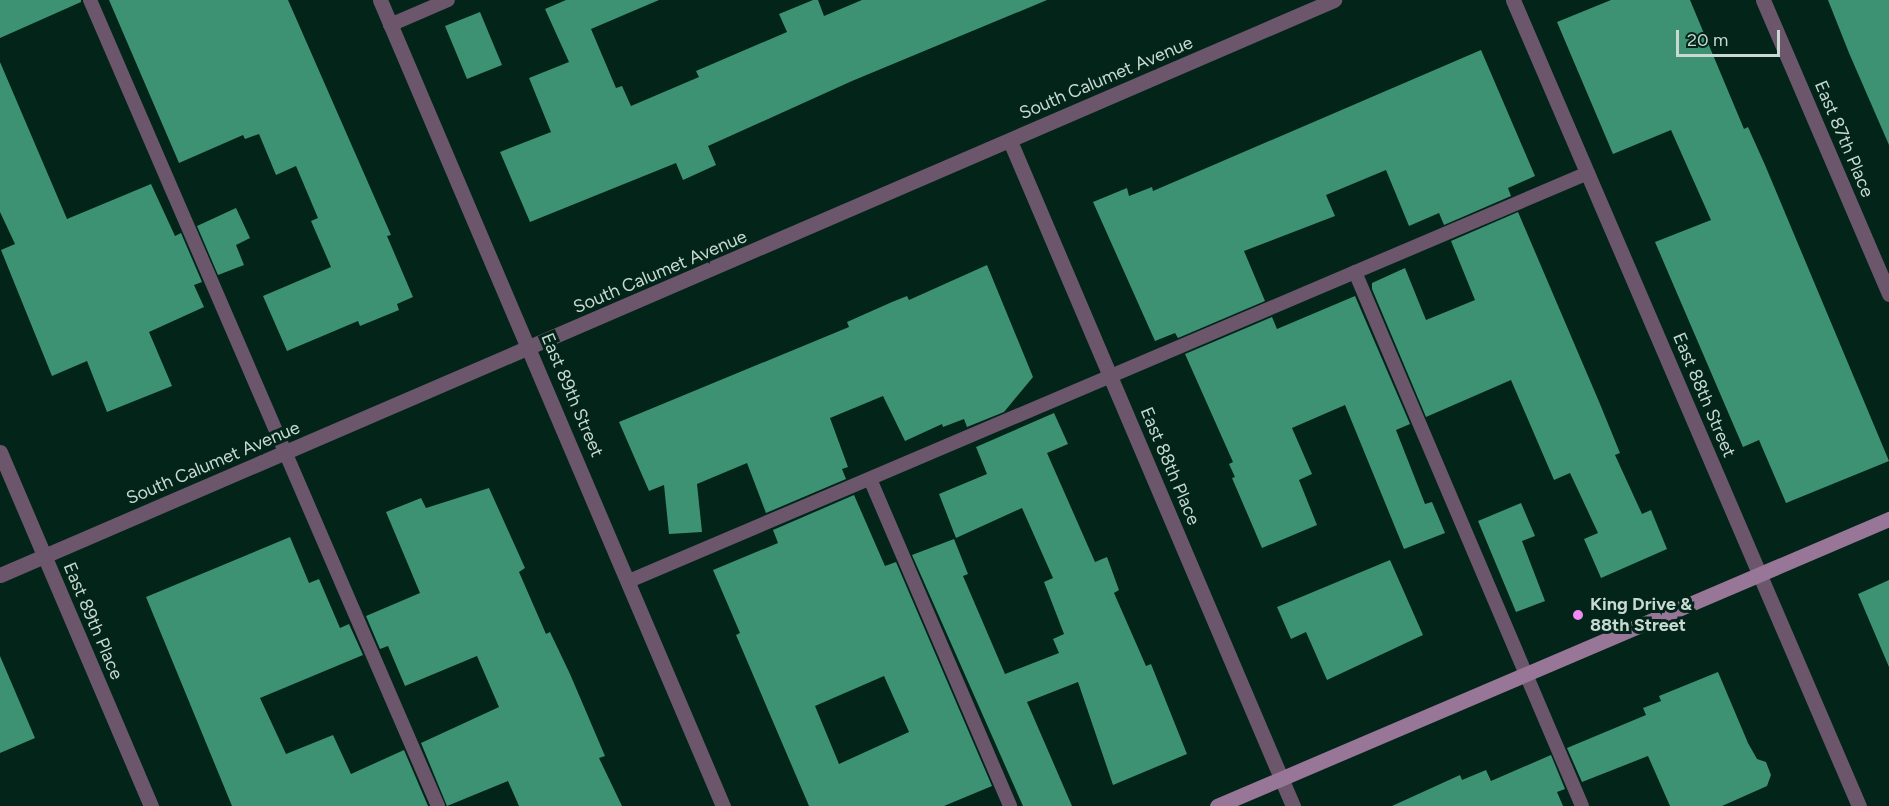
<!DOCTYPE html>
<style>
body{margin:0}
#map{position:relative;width:1889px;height:806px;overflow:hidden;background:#022419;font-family:Figtree,sans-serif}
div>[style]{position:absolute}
.building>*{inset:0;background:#3e9274}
.lane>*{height:14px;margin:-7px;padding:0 7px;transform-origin:7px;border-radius:7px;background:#6b566b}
.street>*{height:15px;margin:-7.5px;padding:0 7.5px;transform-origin:7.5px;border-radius:7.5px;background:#6b566b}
.secondary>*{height:15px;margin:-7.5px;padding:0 7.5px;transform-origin:7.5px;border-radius:7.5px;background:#977698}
.dots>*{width:16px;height:16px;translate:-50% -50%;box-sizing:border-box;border:3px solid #022419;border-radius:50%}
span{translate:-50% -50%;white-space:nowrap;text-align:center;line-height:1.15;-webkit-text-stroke:6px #022419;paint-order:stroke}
.street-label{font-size:18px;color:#c7d9d1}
.poi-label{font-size:18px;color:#c7d9d1;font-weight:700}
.left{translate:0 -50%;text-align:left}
.scale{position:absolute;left:1676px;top:30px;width:104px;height:27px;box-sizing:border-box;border:3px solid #c7d9d1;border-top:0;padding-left:8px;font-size:18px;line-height:21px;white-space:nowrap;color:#c7d9d1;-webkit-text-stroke:4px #022419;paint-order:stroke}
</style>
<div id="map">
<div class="building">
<i style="clip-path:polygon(0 0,81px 0,81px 2px,0 38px)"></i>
<i style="clip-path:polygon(109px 0,288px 0,391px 235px,387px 236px,413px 297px,397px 304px,399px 310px,360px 326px,358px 321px,287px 351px,263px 296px,331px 267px,311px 221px,318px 218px,296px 166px,276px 175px,259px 134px,245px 139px,243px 135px,179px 163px)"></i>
<i style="clip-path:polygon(566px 0,659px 0,591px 29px,616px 88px,622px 86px,631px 106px,699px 77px,696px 71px,787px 32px,779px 14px,813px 0,818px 0,824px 16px,862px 0,1047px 0,852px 81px,708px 146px,716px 165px,683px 180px,676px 163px,530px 222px,500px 152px,551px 132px,529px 78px,569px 62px,545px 9px)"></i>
<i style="clip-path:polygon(1611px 0,1690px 0,1744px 129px,1748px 127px,1765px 165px,1889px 461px,1786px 503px,1759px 440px,1743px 447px,1655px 242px,1711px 220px,1671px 130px,1613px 154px,1557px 22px)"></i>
<i style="clip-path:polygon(1828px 0,1889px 0,1889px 145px,1849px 53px)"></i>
<i style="clip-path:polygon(480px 12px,502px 65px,467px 79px,445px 26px)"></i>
<i style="clip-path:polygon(1481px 50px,1535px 176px,1508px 188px,1511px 196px,1444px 225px,1439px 213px,1409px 226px,1386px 170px,1326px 195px,1335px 216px,1244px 251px,1265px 301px,1178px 338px,1175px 333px,1155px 341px,1093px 202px,1127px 188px,1129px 196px,1152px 187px,1153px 191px)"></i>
<i style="clip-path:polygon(0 62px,67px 219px,151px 184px,175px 236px,181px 233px,202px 282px,194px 285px,204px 307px,149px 332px,172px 386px,107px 412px,87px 361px,52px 376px,1px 250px,15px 244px,0 212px)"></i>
<i style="clip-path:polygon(236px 208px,250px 238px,236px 245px,244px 265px,218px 275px,197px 226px)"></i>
<i style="clip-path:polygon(1518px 212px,1600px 404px,1620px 453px,1615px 455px,1642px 514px,1651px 510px,1667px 549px,1601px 578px,1584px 539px,1598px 533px,1570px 473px,1554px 480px,1511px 380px,1426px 417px,1372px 289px,1372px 283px,1405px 268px,1426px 320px,1475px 300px,1451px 241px)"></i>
<i style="clip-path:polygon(987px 265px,1033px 377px,1004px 412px,967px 427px,964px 419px,943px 427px,942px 424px,905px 441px,883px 396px,830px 418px,848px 467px,842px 469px,846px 479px,766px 513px,747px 463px,697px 484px,702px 532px,669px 534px,664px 485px,649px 491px,619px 422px,849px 327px,847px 322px,892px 302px,907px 296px,909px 300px)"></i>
<i style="clip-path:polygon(1355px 296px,1410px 424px,1396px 430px,1425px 504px,1432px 502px,1445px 533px,1404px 549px,1345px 405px,1292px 428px,1312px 474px,1299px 480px,1317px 525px,1262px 548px,1232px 478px,1235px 477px,1229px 464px,1233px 462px,1185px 354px,1272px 317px,1277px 329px)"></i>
<i style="clip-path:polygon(1054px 413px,1068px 444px,1047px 453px,1095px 562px,1107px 557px,1119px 590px,1114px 593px,1146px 666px,1151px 664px,1187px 754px,1113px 785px,1078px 682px,1027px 702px,1072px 806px,1023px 806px,912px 555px,954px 539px,968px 574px,963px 576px,1005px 674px,1059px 653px,1053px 639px,1064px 634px,1044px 582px,1053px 578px,1022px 508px,956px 538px,939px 494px,987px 474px,976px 447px)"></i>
<i style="clip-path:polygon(489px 488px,525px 568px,519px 572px,546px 634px,550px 632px,570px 674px,605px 756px,599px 758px,622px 806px,519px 806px,508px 781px,447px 806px,421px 743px,499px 707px,477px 656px,405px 686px,388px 646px,380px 649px,366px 616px,420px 593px,386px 512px,421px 498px,426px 508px)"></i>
<i style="clip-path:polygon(evenodd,854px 495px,885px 566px,896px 562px,992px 786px,944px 806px,809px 806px,736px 635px,740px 633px,713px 570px,778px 543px,773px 530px,854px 495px,884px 676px,909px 732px,839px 764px,815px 706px,884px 676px)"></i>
<i style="clip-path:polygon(1521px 503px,1535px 536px,1522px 541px,1545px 601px,1516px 612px,1478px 521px)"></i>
<i style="clip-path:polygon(290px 537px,309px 583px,319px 579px,340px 628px,349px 624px,363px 655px,260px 698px,286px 754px,333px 735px,351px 774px,404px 750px,428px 806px,232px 806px,146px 597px)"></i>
<i style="clip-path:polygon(1390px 560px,1423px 635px,1327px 680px,1306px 632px,1291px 639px,1277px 607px)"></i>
<i style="clip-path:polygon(1889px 580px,1889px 667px,1858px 594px)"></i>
<i style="clip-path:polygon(0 656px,35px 738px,0 753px)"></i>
<i style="clip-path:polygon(1718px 672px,1748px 743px,1757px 759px,1766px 762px,1771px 775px,1767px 786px,1722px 806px,1670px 806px,1648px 756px,1582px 782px,1567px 748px,1646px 715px,1643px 708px,1661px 701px,1659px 696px)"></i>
<i style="clip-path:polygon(1551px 755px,1565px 789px,1557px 792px,1563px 806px,1392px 806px,1460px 775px,1462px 780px,1486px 770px,1491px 781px)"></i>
</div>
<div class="lane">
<i style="left:90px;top:0;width:878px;rotate:66.65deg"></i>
<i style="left:390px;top:25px;width:63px;rotate:-23.3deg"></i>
<i style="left:1355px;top:272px;width:580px;rotate:66.97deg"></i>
<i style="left:870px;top:479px;width:356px;rotate:66.8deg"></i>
<i style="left:629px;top:581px;width:1042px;rotate:-23.05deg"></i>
</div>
<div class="street">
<i style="left:380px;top:0;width:876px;rotate:66.95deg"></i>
<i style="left:1513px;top:0;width:877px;rotate:66.77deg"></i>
<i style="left:1763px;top:0;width:320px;rotate:66.8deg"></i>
<i style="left:1010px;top:141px;width:723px;rotate:66.95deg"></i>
<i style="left:0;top:452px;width:385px;rotate:66.9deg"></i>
<i style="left:0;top:575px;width:1453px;rotate:-23.32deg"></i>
</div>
<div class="secondary">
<i style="left:1217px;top:806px;width:731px;rotate:-23.13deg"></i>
</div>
<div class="dots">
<i style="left:1578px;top:615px;background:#f08bf5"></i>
</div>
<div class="street-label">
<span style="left:1106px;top:78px;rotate:-23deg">South Calumet Avenue</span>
<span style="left:1844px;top:139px;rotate:67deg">East 87th Place</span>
<span style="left:660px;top:272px;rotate:-23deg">South Calumet Avenue</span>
<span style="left:572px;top:395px;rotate:67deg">East 89th Street</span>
<span style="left:1704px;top:395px;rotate:67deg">East 88th Street</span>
<span style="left:213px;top:463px;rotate:-23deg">South Calumet Avenue</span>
<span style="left:1170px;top:466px;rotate:67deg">East 88th Place</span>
<span style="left:93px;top:621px;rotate:67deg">East 89th Place</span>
</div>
<div class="poi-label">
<span class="left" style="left:1590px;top:615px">King Drive &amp;<br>88th Street</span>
</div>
<div class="scale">20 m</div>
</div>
